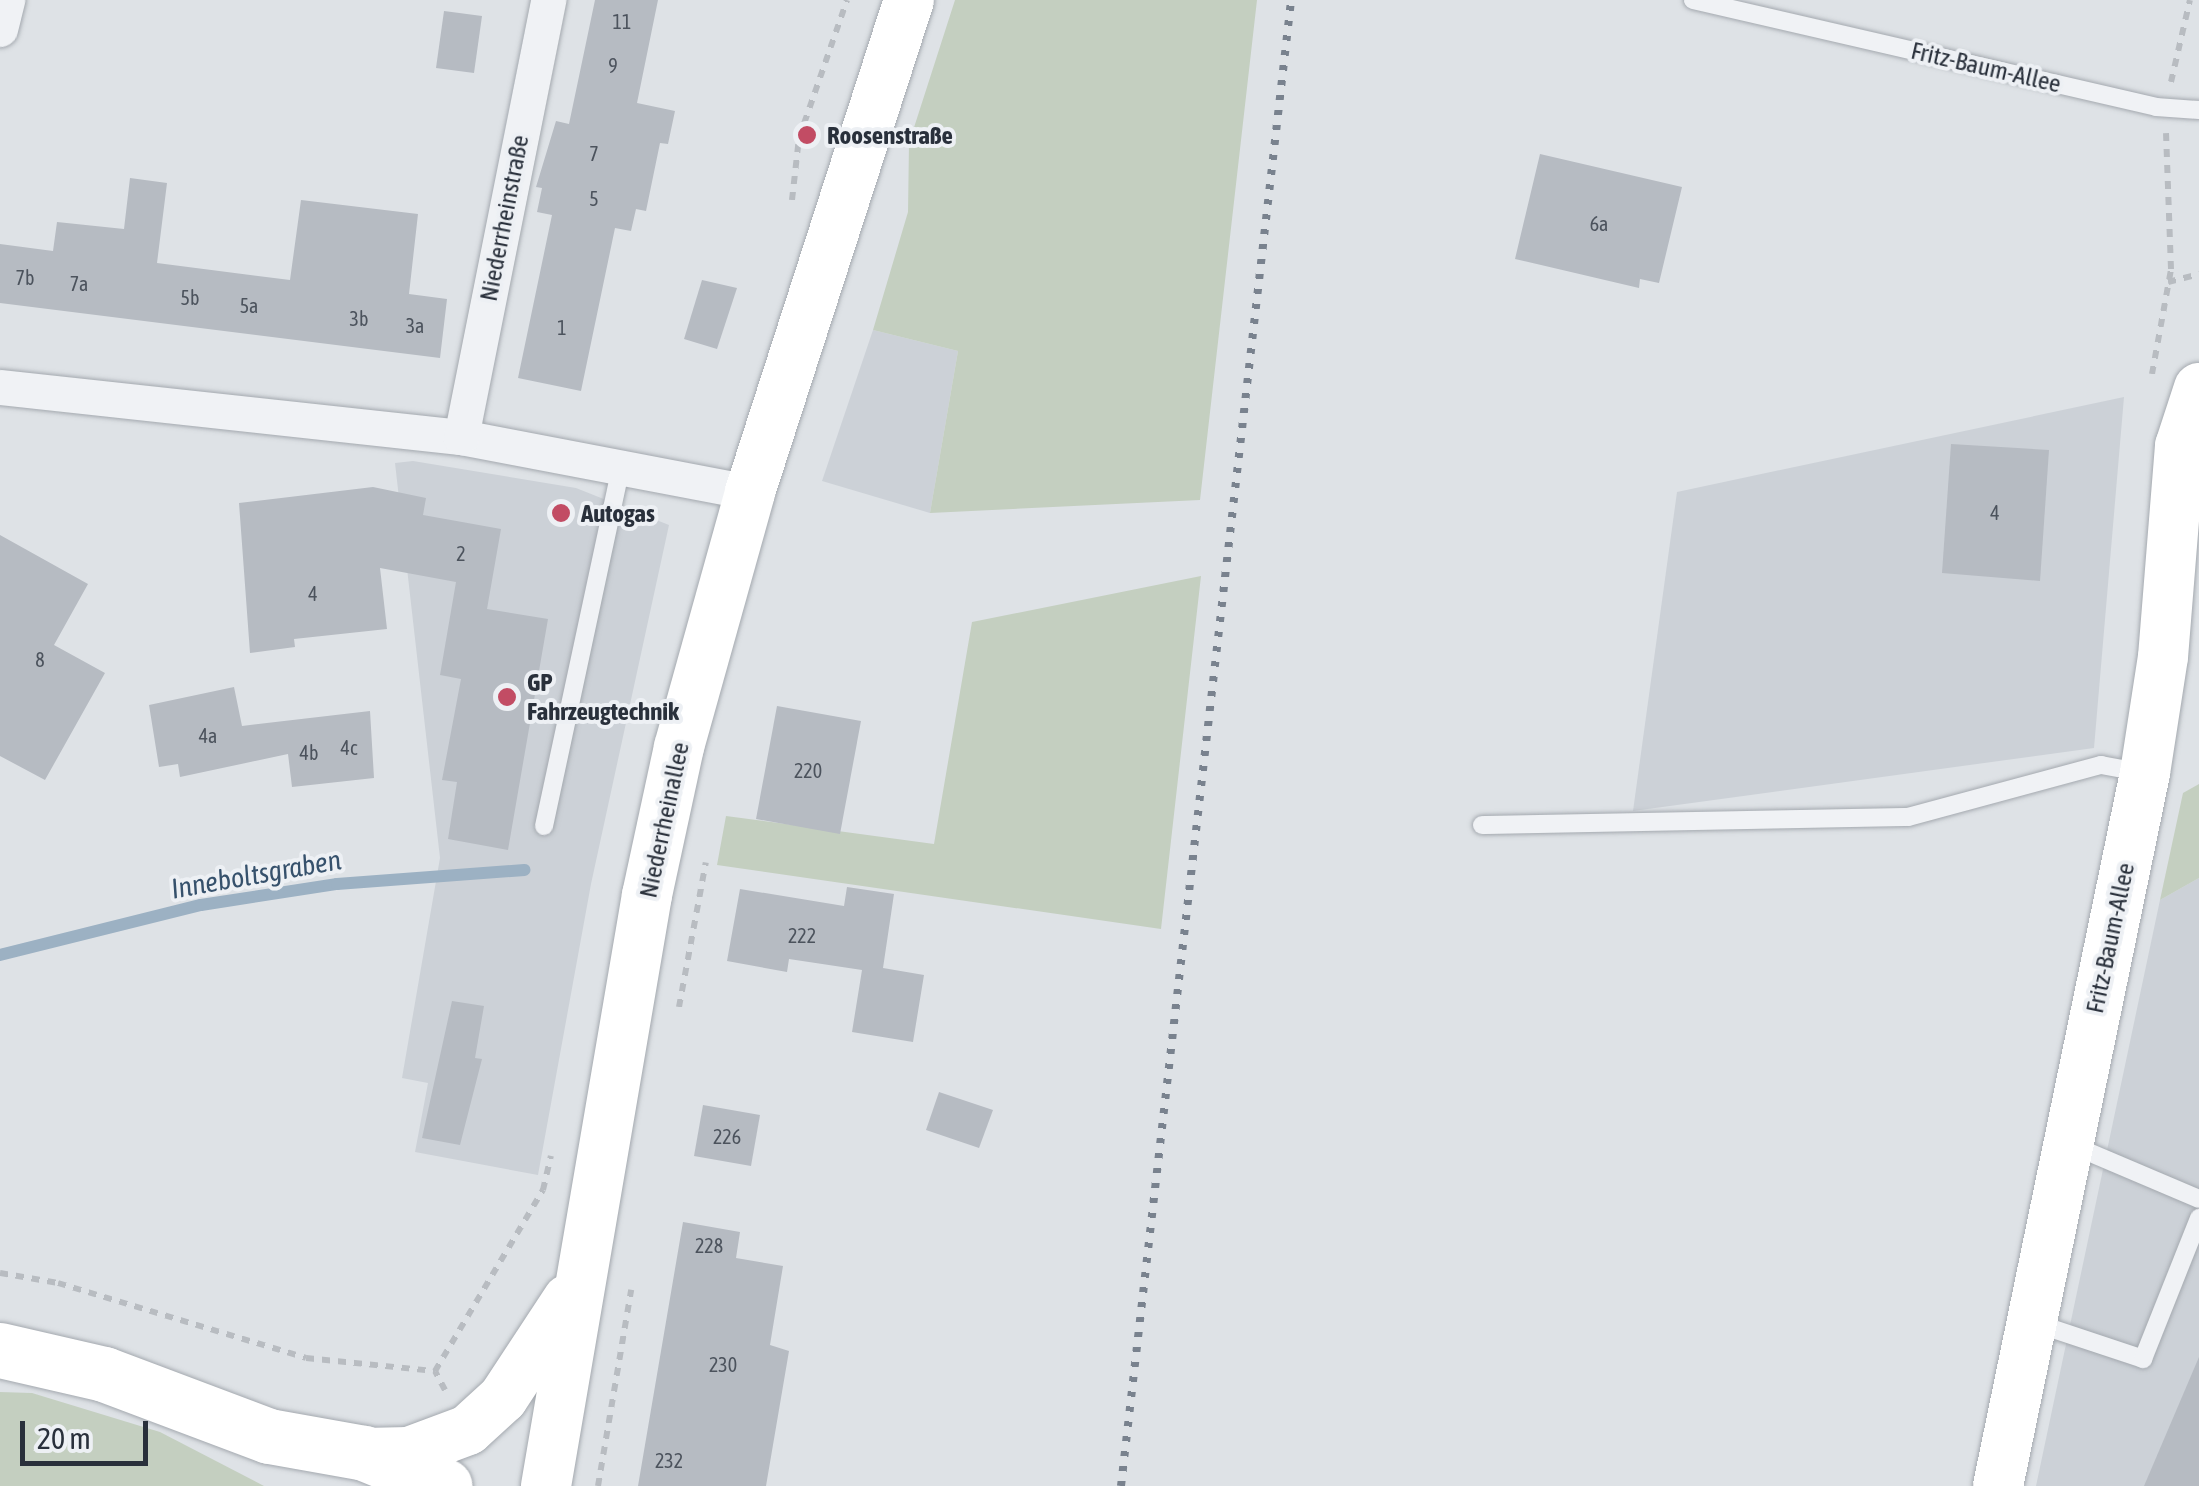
<!DOCTYPE html>
<meta charset="utf-8">
<style>
body{margin:0}
#map{position:relative;width:2199px;height:1486px;overflow:hidden;background:#dee2e6;font-family:"Asap Condensed",sans-serif}
div>[style]{position:absolute}
.built>*{inset:0;background:#ccd1d7}
.green>*{inset:0;background:#c4cfc0}
.stream>*{height:12px;margin:-6px;padding:0 6px;transform-origin:6px;border-radius:6px;background:#9cb1c3}
.building>*{inset:0;background:#b6bbc2}
.path>*{height:6px;margin-top:-3px;transform-origin:0;background:repeating-linear-gradient(90deg,#b8bcc1 0 8px,transparent 0 16px)}
.roads{filter:drop-shadow(0 0 2px #a4a9af) drop-shadow(0 0 2px #a4a9af)}
.lane>*{height:18px;margin:-9px;padding:0 9px;transform-origin:9px;border-radius:9px;background:#f0f2f5}
.street>*{height:35px;margin:-17.5px;padding:0 17.5px;transform-origin:17.5px;border-radius:17.5px;background:#f0f2f5}
.secondary>*{height:50px;margin:-25px;padding:0 25px;transform-origin:25px;border-radius:25px;background:#fff}
.primary>*{height:55px;margin:-27.5px;padding:0 27.5px;transform-origin:27.5px;border-radius:27.5px;background:#fff}
.rail>*{height:8px;margin-top:-4px;transform-origin:0;background:repeating-linear-gradient(90deg,#79828e 0 5px,transparent 0 15px)}
.dots>*{width:28px;height:28px;translate:-50% -50%;box-sizing:border-box;border:5px solid #edf0f4;border-radius:50%}
span{translate:-50% -50%;white-space:nowrap;text-align:center;line-height:1.15;-webkit-text-stroke:8px #edf0f4;paint-order:stroke}
.number-label{font-size:20px;color:#4c535d}
.number-label span{-webkit-text-stroke-width:0}
.street-label{font-size:25px;color:#29303b}
.poi-label{font-size:25px;color:#29303b;font-weight:700}
.left{translate:0 -50%;text-align:left}
.water-label{font-size:28px;color:#36516c;font-style:italic}
.scale{position:absolute;left:20px;top:1421px;width:128px;height:45px;box-sizing:border-box;border:5px solid #29303b;border-top:0;padding-left:12px;font-size:30px;line-height:35px;white-space:nowrap;color:#29303b;-webkit-text-stroke:8px #edf0f4;paint-order:stroke}
</style>
<div id="map">
<div class="built">
<i style="clip-path:polygon(873px 330px,958px 351px,930px 513px,822px 481px)"></i>
<i style="clip-path:polygon(2124px 397px,2094px 748px,1633px 811px,1677px 492px)"></i>
<i style="clip-path:polygon(413px 461px,576px 488px,669px 525px,591px 884px,538px 1175px,415px 1152px,428px 1083px,402px 1078px,440px 858px,395px 463px)"></i>
<i style="clip-path:polygon(2199px 878px,2199px 1486px,2036px 1486px,2160px 900px)"></i>
</div>
<div class="green">
<i style="clip-path:polygon(955px 0,1257px 0,1200px 500px,930px 513px,958px 351px,873px 330px,908px 212px,909px 143px)"></i>
<i style="clip-path:polygon(1201px 576px,1161px 929px,717px 865px,726px 816px,934px 844px,972px 622px)"></i>
<i style="clip-path:polygon(2199px 784px,2199px 878px,2160px 900px,2183px 793px)"></i>
<i style="clip-path:polygon(0 1392px,32px 1393px,160px 1432px,264px 1486px,0 1486px)"></i>
</div>
<div class="stream">
<i style="left:0;top:955px;width:207px;rotate:-14deg"></i>
<i style="left:201px;top:905px;width:138px;rotate:-8.8deg"></i>
<i style="left:337px;top:884px;width:188px;rotate:-4.3deg"></i>
</div>
<div class="building">
<i style="clip-path:polygon(595px 0,658px 0,637px 103px,675px 111px,668px 144px,660px 143px,646px 211px,636px 209px,631px 231px,615px 228px,581px 391px,518px 378px,552px 215px,537px 212px,542px 188px,536px 187px,556px 121px,569px 124px)"></i>
<i style="clip-path:polygon(444px 11px,482px 16px,474px 73px,436px 68px)"></i>
<i style="clip-path:polygon(1540px 154px,1682px 187px,1659px 283px,1640px 279px,1639px 288px,1515px 259px)"></i>
<i style="clip-path:polygon(130px 178px,167px 183px,157px 263px,290px 280px,301px 200px,418px 214px,409px 294px,447px 299px,440px 358px,0 303px,0 244px,53px 251px,57px 222px,124px 229px)"></i>
<i style="clip-path:polygon(702px 280px,737px 288px,717px 349px,684px 339px)"></i>
<i style="clip-path:polygon(1951px 444px,2049px 450px,2040px 581px,1942px 573px)"></i>
<i style="clip-path:polygon(373px 487px,426px 498px,423px 515px,501px 529px,487px 609px,548px 619px,508px 850px,448px 839px,457px 782px,442px 780px,461px 679px,440px 675px,456px 582px,380px 568px,387px 629px,294px 639px,295px 647px,250px 653px,239px 503px)"></i>
<i style="clip-path:polygon(0 535px,88px 584px,54px 645px,105px 673px,45px 780px,0 756px)"></i>
<i style="clip-path:polygon(234px 687px,242px 726px,370px 711px,374px 778px,292px 787px,288px 754px,180px 777px,178px 764px,159px 767px,149px 705px)"></i>
<i style="clip-path:polygon(777px 706px,861px 721px,840px 834px,756px 819px)"></i>
<i style="clip-path:polygon(847px 887px,894px 894px,883px 968px,924px 975px,913px 1042px,852px 1032px,862px 970px,789px 959px,787px 972px,727px 961px,740px 889px,844px 906px)"></i>
<i style="clip-path:polygon(452px 1001px,484px 1006px,475px 1058px,482px 1059px,460px 1145px,422px 1138px)"></i>
<i style="clip-path:polygon(939px 1092px,993px 1110px,979px 1148px,926px 1130px)"></i>
<i style="clip-path:polygon(703px 1105px,760px 1115px,751px 1166px,694px 1156px)"></i>
<i style="clip-path:polygon(683px 1222px,740px 1232px,736px 1258px,783px 1266px,770px 1345px,789px 1351px,766px 1486px,638px 1486px)"></i>
<i style="clip-path:polygon(2199px 1357px,2199px 1486px,2144px 1486px)"></i>
</div>
<div class="path">
<i style="left:2171px;top:82px;width:84px;rotate:-77deg"></i>
<i style="left:792px;top:200px;width:62px;rotate:-83.6deg"></i>
<i style="left:799px;top:138px;width:146px;rotate:-70.8deg"></i>
<i style="left:2168px;top:282px;width:32px;rotate:-14deg"></i>
<i style="left:2152px;top:374px;width:107px;rotate:-79.7deg"></i>
<i style="left:2171px;top:269px;width:136px;rotate:-92.1deg"></i>
<i style="left:679px;top:1007px;width:147px;rotate:-79.5deg"></i>
<i style="left:0;top:1273px;width:59px;rotate:9.8deg"></i>
<i style="left:58px;top:1283px;width:259px;rotate:16.8deg"></i>
<i style="left:306px;top:1358px;width:130px;rotate:5.8deg"></i>
<i style="left:445px;top:1390px;width:21px;rotate:-118deg"></i>
<i style="left:435px;top:1371px;width:211px;rotate:-59.2deg"></i>
<i style="left:543px;top:1190px;width:35px;rotate:-77deg"></i>
<i style="left:598px;top:1486px;width:199px;rotate:-80.4deg"></i>
</div>
<div class="roads">
<div class="lane">
<i style="left:1693px;top:0;width:475px;rotate:13deg"></i>
<i style="left:2156px;top:107px;width:43px;rotate:4deg"></i>
<i style="left:1482px;top:825px;width:426px;rotate:-1.1deg"></i>
<i style="left:1908px;top:817px;width:200px;rotate:-15.1deg"></i>
<i style="left:2101px;top:765px;width:44px;rotate:10.5deg"></i>
<i style="left:544px;top:826px;width:371px;rotate:-77.9deg"></i>
<i style="left:2072px;top:1145px;width:138px;rotate:23deg"></i>
<i style="left:2035px;top:1323px;width:114px;rotate:18.4deg"></i>
<i style="left:2143px;top:1359px;width:152px;rotate:-68.3deg"></i>
</div>
<div class="street">
<i style="left:0;top:29px;width:30px;rotate:-76deg"></i>
<i style="left:0;top:387px;width:464px;rotate:6.2deg"></i>
<i style="left:461px;top:437px;width:294px;rotate:10.8deg"></i>
<i style="left:461px;top:437px;width:446px;rotate:-78.7deg"></i>
</div>
<div class="secondary">
<i style="left:364px;top:1453px;width:45px;rotate:-1.3deg"></i>
<i style="left:409px;top:1452px;width:63px;rotate:-20.4deg"></i>
<i style="left:468px;top:1430px;width:47px;rotate:-42.4deg"></i>
<i style="left:503px;top:1398px;width:118px;rotate:-56.7deg"></i>
<i style="left:546px;top:1486px;width:600px;rotate:-80.3deg"></i>
<i style="left:647px;top:895px;width:151px;rotate:-77.8deg"></i>
<i style="left:679px;top:747px;width:265px;rotate:-74.4deg"></i>
<i style="left:750px;top:492px;width:517px;rotate:-72.09deg"></i>
<i style="left:1998px;top:1486px;width:728px;rotate:-78.35deg"></i>
<i style="left:2145px;top:773px;width:117px;rotate:-81.2deg"></i>
<i style="left:2163px;top:657px;width:212px;rotate:-85.4deg"></i>
<i style="left:2180px;top:446px;width:61px;rotate:-71.9deg"></i>
</div>
<div class="primary">
<i style="left:0;top:1350px;width:107px;rotate:13deg"></i>
<i style="left:104px;top:1374px;width:176px;rotate:20.6deg"></i>
<i style="left:269px;top:1436px;width:97px;rotate:10.1deg"></i>
<i style="left:364px;top:1453px;width:87px;rotate:22.2deg"></i>
</div>
</div>
<div class="rail">
<i style="left:1121px;top:1486px;width:1496px;rotate:-83.47deg"></i>
</div>
<div class="dots">
<i style="left:807px;top:135px;background:#c24c64"></i>
<i style="left:561px;top:513px;background:#c24c64"></i>
<i style="left:507px;top:697px;background:#c24c64"></i>
</div>
<div class="number-label">
<span style="left:622px;top:21px">11</span>
<span style="left:613px;top:65px">9</span>
<span style="left:594px;top:153px">7</span>
<span style="left:594px;top:198px">5</span>
<span style="left:1599px;top:223px">6a</span>
<span style="left:25px;top:277px">7b</span>
<span style="left:79px;top:283px">7a</span>
<span style="left:190px;top:297px">5b</span>
<span style="left:249px;top:305px">5a</span>
<span style="left:359px;top:318px">3b</span>
<span style="left:415px;top:325px">3a</span>
<span style="left:562px;top:327px">1</span>
<span style="left:1995px;top:512px">4</span>
<span style="left:461px;top:553px">2</span>
<span style="left:313px;top:593px">4</span>
<span style="left:40px;top:659px">8</span>
<span style="left:208px;top:735px">4a</span>
<span style="left:349px;top:747px">4c</span>
<span style="left:309px;top:752px">4b</span>
<span style="left:808px;top:770px">220</span>
<span style="left:802px;top:935px">222</span>
<span style="left:727px;top:1136px">226</span>
<span style="left:709px;top:1245px">228</span>
<span style="left:723px;top:1364px">230</span>
<span style="left:669px;top:1460px">232</span>
</div>
<div class="street-label">
<span style="left:1986px;top:67px;rotate:13deg">Fritz-Baum-Allee</span>
<span style="left:504px;top:218px;rotate:-79deg">Niederrheinstraße</span>
<span style="left:664px;top:820px;rotate:-78deg">Niederrheinallee</span>
<span style="left:2110px;top:938px;rotate:-78deg">Fritz-Baum-Allee</span>
</div>
<div class="poi-label">
<span class="left" style="left:827px;top:135px">Roosenstraße</span>
<span class="left" style="left:581px;top:513px">Autogas</span>
<span class="left" style="left:527px;top:697px">GP<br>Fahrzeugtechnik</span>
</div>
<div class="water-label">
<span style="left:256px;top:874px;rotate:-10deg">Inneboltsgraben</span>
</div>
<div class="scale">20 m</div>
</div>
